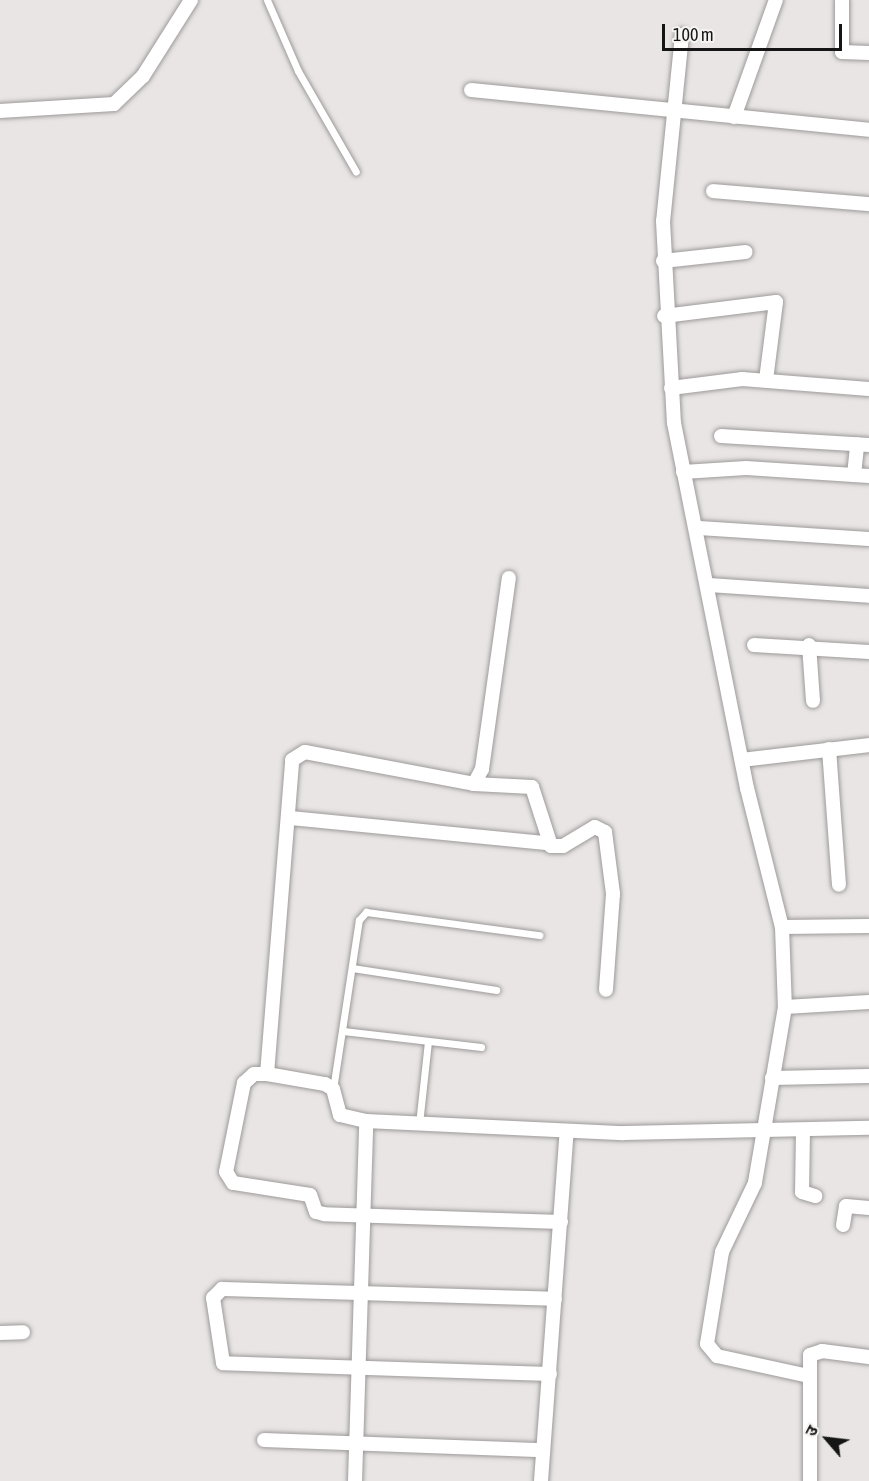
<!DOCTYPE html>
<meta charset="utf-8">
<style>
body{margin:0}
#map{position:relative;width:869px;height:1481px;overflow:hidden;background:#e9e5e5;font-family:"Asap Condensed","Noto Sans Devanagari",sans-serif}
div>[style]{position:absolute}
.roads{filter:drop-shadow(0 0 2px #9e9a9a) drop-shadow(0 0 2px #9e9a9a)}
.service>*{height:7px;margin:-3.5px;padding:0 3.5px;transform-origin:3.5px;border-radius:3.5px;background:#fff}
.minor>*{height:14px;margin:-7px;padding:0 7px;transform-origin:7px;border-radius:7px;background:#fff}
span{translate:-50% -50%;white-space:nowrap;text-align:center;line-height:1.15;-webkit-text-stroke:4.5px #f6f3f3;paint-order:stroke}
.north{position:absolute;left:797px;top:1409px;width:60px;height:60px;-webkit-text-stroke:4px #f6f3f3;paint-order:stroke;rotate:298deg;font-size:16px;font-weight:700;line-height:24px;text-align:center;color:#161515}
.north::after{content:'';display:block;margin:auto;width:21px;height:27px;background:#161515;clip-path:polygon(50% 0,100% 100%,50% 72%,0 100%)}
.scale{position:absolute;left:662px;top:24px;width:180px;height:27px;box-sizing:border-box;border:3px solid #161515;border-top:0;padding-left:8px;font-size:18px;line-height:21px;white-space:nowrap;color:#161515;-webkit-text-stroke:4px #f6f3f3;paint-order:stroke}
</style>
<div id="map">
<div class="roads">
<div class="service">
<i style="left:267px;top:0;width:77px;rotate:66.4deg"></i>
<i style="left:298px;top:71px;width:116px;rotate:60.1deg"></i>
<i style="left:352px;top:968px;width:146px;rotate:8.7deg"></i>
<i style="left:343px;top:1031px;width:139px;rotate:6.6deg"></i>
<i style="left:333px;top:1089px;width:171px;rotate:-81.3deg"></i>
<i style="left:359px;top:920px;width:11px;rotate:-49deg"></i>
<i style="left:366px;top:912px;width:175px;rotate:7.6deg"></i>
<i style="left:419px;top:1124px;width:83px;rotate:-83.8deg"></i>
</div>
<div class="minor">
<i style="left:842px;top:0;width:52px;rotate:90deg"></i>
<i style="left:842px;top:52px;width:27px;rotate:2deg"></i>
<i style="left:682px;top:35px;width:187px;rotate:95.8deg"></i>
<i style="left:663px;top:221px;width:202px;rotate:86.9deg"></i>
<i style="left:674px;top:423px;width:372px;rotate:78.7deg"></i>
<i style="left:747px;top:788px;width:143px;rotate:75.9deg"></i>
<i style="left:782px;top:927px;width:80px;rotate:87.9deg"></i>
<i style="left:785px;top:1007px;width:179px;rotate:99.7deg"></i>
<i style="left:755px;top:1183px;width:76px;rotate:115.6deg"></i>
<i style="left:722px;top:1252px;width:93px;rotate:99.3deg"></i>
<i style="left:707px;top:1344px;width:16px;rotate:50deg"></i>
<i style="left:717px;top:1356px;width:94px;rotate:12.3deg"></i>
<i style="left:471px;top:90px;width:400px;rotate:5.7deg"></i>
<i style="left:0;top:111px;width:114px;rotate:-3.5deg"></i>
<i style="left:114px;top:104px;width:40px;rotate:-44deg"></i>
<i style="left:143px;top:76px;width:90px;rotate:-57.7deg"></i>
<i style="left:734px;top:117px;width:124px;rotate:-70.3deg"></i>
<i style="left:713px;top:191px;width:157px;rotate:4.8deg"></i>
<i style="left:663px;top:261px;width:83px;rotate:-6.2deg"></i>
<i style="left:664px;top:316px;width:113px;rotate:-7.1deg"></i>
<i style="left:776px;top:302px;width:79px;rotate:97.3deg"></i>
<i style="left:671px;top:388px;width:72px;rotate:-7.2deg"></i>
<i style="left:742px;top:379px;width:127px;rotate:4.5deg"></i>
<i style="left:721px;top:436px;width:148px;rotate:3.5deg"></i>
<i style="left:683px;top:472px;width:63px;rotate:-3.6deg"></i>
<i style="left:746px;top:468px;width:123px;rotate:3.7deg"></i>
<i style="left:854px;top:475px;width:31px;rotate:-84deg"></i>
<i style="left:699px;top:528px;width:170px;rotate:3.7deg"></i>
<i style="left:709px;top:585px;width:160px;rotate:3.9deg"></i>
<i style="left:754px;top:645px;width:115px;rotate:3.5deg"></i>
<i style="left:809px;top:645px;width:56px;rotate:85.9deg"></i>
<i style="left:829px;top:749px;width:136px;rotate:85.8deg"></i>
<i style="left:742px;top:760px;width:128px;rotate:-6.7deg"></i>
<i style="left:474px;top:784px;width:58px;rotate:3deg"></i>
<i style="left:532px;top:787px;width:62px;rotate:72.1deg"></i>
<i style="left:551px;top:846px;width:12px"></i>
<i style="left:563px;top:846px;width:37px;rotate:-31deg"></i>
<i style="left:595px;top:827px;width:11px;rotate:27deg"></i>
<i style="left:605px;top:832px;width:63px;rotate:82.6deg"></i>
<i style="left:613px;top:894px;width:96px;rotate:94.2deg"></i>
<i style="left:290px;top:818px;width:258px;rotate:5.6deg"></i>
<i style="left:782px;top:927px;width:87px;rotate:-0.7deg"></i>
<i style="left:785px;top:1007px;width:84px;rotate:-3.4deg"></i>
<i style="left:267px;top:1074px;width:315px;rotate:-85.4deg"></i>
<i style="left:292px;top:760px;width:15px;rotate:-32deg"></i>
<i style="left:305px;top:752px;width:172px;rotate:10.7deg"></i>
<i style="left:474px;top:784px;width:17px;rotate:-62deg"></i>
<i style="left:482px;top:769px;width:193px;rotate:-82deg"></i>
<i style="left:772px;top:1078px;width:97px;rotate:-1.2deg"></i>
<i style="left:803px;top:1131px;width:61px;rotate:90.9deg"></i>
<i style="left:802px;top:1192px;width:14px;rotate:17deg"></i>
<i style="left:561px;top:1222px;width:237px;rotate:-178.1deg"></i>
<i style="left:324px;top:1214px;width:8px;rotate:-166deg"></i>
<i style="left:316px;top:1212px;width:18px;rotate:-109deg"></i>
<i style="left:310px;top:1195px;width:78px;rotate:-171.1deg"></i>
<i style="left:233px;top:1183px;width:13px;rotate:-122deg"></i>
<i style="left:226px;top:1172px;width:91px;rotate:-78.6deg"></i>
<i style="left:244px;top:1083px;width:13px;rotate:-42deg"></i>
<i style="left:254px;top:1074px;width:13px"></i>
<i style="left:267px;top:1074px;width:59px;rotate:9.8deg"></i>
<i style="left:325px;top:1084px;width:9px;rotate:32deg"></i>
<i style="left:333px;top:1089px;width:27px;rotate:75deg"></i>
<i style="left:340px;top:1115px;width:27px;rotate:13deg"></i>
<i style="left:366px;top:1121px;width:258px;rotate:2.7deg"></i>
<i style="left:624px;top:1133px;width:245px;rotate:-1.2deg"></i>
<i style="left:843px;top:1225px;width:19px;rotate:-81deg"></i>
<i style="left:846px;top:1206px;width:23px;rotate:5deg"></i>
<i style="left:0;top:1333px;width:23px;rotate:-2deg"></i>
<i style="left:550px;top:1374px;width:327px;rotate:-178.1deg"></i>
<i style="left:223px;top:1363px;width:66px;rotate:-98.7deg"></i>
<i style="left:213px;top:1298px;width:13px;rotate:-45deg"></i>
<i style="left:222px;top:1289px;width:333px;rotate:1.7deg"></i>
<i style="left:264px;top:1440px;width:279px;rotate:2.1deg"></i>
<i style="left:355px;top:1481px;width:360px;rotate:-88.2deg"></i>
<i style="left:541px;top:1481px;width:351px;rotate:-85.8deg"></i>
<i style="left:810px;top:1481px;width:126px;rotate:-90deg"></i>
<i style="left:810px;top:1355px;width:13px;rotate:-18deg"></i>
<i style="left:822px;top:1351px;width:47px;rotate:7.3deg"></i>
</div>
</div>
<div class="north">उ</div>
<div class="scale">100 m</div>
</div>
